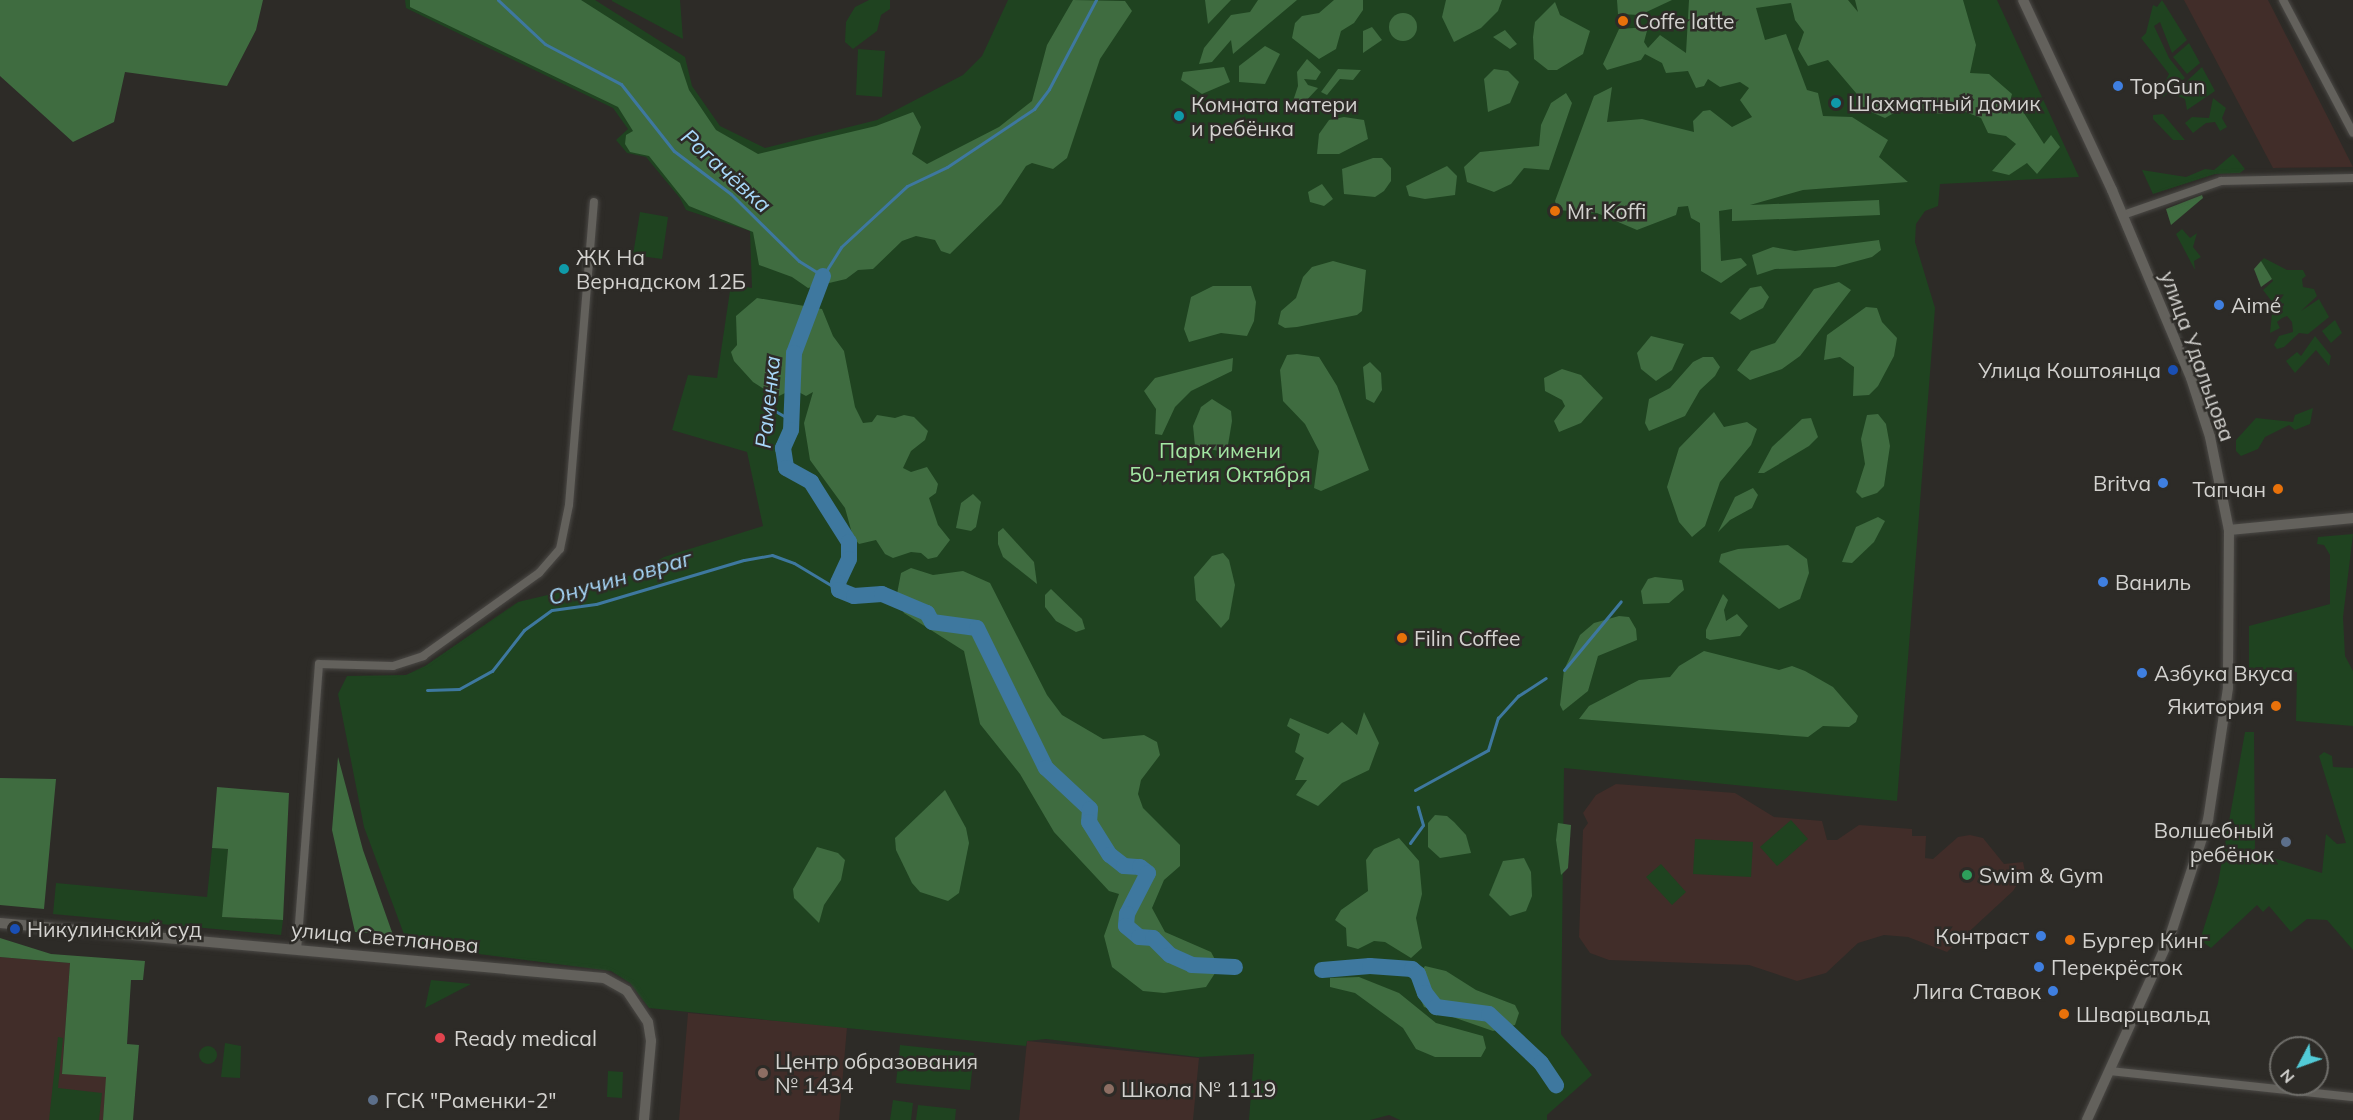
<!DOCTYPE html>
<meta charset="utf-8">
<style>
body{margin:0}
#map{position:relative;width:2353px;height:1120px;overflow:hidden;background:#2d2b27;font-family:Mulish,sans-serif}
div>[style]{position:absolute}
.education>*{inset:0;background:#412d29}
.green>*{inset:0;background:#1f4320}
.round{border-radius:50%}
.forest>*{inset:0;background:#3f6c40}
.stream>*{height:3px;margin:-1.5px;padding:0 1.5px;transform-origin:1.5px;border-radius:1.5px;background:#3e789f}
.river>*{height:16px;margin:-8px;padding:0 8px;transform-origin:8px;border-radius:8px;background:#3e789f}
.roads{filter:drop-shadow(0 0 2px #4a4845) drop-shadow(0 0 2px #4a4845)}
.minor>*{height:8px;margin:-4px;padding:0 4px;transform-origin:4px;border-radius:4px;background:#63615c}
.tertiary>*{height:10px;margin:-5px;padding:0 5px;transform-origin:5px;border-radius:5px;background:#63615c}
.dots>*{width:16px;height:16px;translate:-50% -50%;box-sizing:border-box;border:3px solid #2d2b27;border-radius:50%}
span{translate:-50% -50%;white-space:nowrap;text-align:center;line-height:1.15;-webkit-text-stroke:5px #2d2b27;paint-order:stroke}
.poi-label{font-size:21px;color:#d3d2cf}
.left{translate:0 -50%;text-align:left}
.right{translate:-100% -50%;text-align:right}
.street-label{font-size:21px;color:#d3d2cf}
.park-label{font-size:21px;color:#a3e7a3}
.water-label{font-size:22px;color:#a8d8fa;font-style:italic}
.north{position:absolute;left:2269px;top:1036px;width:60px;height:60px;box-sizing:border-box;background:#2d2b27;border:2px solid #6f6e6a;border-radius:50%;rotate:229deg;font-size:16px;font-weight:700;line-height:24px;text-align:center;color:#d3d2cf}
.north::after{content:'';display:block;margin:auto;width:21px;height:27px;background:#52cbd7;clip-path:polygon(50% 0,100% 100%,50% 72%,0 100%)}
</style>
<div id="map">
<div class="education">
<i style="clip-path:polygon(2184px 0,2268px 0,2353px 167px,2273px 168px)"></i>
<i style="clip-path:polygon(1616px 784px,1735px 793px,1774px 817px,1822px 821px,1827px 840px,1837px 840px,1859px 825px,1912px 829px,1912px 836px,1926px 836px,1925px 858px,1933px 859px,1958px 837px,1970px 835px,1983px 838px,2004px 864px,2023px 862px,2025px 872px,2013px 891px,1947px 952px,1908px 937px,1884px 935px,1858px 943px,1826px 973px,1797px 981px,1749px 965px,1609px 960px,1590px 953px,1579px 937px,1583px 830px,1588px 823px,1583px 813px,1596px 795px)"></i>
<i style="clip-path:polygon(0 957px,70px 963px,62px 1073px,107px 1077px,103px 1120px,0 1120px)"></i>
<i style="clip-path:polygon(688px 1013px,847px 1027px,839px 1120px,679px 1120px)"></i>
<i style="clip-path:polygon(1027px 1041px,1199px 1058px,1193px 1120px,1019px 1120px)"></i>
</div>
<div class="green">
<i style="clip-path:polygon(405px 0,595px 0,685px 57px,692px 86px,720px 126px,765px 148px,877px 120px,963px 75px,982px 56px,1008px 0,1997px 0,2079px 177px,1940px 184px,1938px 206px,1925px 211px,1916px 224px,1915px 242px,1935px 308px,1897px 801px,1564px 768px,1561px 1034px,1592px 1075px,1547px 1115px,1547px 1120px,1400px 1120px,1389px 1115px,1370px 1120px,1249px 1120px,1254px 1054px,1198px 1057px,1046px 1039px,1027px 1041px,1026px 1046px,649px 1008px,630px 983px,611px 971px,408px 945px,364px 827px,338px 694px,347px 676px,406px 675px,425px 666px,518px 602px,632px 575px,664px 557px,763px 526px,747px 452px,672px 430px,688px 375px,717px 378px,731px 284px,752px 288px,750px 231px,686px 210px,680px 198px,646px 157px,627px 153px,616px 140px,628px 129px,613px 108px,406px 8px)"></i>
<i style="clip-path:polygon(612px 0,680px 0,683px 39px,612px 1px)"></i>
<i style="clip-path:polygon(869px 0,890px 0,890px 9px,881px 15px,877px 31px,853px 49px,845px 42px,846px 22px,855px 7px)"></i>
<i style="clip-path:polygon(2162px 0,2187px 40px,2172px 53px,2160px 22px,2154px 26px,2169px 58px,2185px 78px,2163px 97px,2162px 88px,2169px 74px,2141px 38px,2146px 33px,2153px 5px,2157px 7px)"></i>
<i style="clip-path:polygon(2189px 43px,2200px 63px,2187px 74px,2173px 57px)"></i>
<i style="clip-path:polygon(858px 49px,885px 51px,882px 97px,856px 95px)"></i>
<i style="clip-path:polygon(2202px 67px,2215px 91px,2187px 110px,2185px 99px,2173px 94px)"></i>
<i style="clip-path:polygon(2213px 98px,2226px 108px,2222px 118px,2227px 127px,2220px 131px,2215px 122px,2206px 123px,2193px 133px,2185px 123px,2192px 117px,2209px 118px)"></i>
<i style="clip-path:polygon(2163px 114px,2185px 140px,2173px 140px,2153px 119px,2153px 115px)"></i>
<i style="clip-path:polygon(2233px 154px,2245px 169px,2240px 173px,2215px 174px,2153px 194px,2142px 170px,2186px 177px,2205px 169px,2214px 170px)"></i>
<i style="clip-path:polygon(640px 212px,668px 217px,662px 259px,633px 255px)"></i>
<i style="clip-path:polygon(2182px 229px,2190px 238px,2197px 233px,2193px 247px,2201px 257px,2194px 261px,2195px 270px,2176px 234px)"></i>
<i style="clip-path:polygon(2264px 258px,2287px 270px,2303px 270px,2306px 276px,2302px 279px,2303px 287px,2314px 289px,2317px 296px,2301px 311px,2319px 299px,2329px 317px,2308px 334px,2299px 333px,2284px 347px,2277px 349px,2274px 345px,2279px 336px,2293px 332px,2292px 322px,2287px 316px,2282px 318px,2277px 322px,2280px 328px,2270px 333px,2273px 303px,2263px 290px,2273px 281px,2261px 261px)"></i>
<i style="clip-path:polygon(2335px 320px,2342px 333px,2331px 343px,2322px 331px)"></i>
<i style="clip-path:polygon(2315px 336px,2331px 356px,2329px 366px,2316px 350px,2295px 373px,2286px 361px,2297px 352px,2301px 356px)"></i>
<i style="clip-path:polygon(2313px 408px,2310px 424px,2295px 430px,2289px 425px,2265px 437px,2258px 449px,2241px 456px,2236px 451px,2236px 440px,2256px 418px,2293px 422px,2295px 415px)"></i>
<i style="clip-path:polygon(2353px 534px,2343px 617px,2345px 656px,2353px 671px,2353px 726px,2296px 721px,2297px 672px,2249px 668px,2249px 626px,2330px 604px,2330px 555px,2324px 545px,2317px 544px,2318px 537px)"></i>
<i style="clip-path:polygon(2245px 732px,2254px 732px,2255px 851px,2273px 858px,2322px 873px,2326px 834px,2337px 844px,2346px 843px,2319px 756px,2324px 752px,2332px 756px,2333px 767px,2353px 768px,2353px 950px,2327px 920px,2307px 919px,2291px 932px,2269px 906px,2263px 912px,2257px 905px,2211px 948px,2200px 940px,2218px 883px)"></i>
<i style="clip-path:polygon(1791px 820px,1808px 839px,1777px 866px,1760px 847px)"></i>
<i style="clip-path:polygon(1695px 839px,1753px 842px,1751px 877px,1693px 874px)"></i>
<i style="clip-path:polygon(212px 848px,228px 849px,223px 917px,283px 920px,281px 935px,53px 914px,56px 883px,207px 897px)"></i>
<i style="clip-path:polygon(1661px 864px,1686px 892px,1672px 905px,1646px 877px)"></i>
<i style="clip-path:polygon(431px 980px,471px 984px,425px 1008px)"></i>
<i style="clip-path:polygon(58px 1037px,63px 1038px,58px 1088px,102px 1093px,99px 1120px,49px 1120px)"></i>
<i style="clip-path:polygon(225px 1043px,241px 1046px,240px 1078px,221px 1077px)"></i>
<i style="clip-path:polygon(900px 1045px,974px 1053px,970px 1090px,896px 1083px)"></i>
<i class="round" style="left:199px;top:1046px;width:18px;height:18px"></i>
<i style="clip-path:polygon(608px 1071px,623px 1072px,622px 1098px,607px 1097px)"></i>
<i style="clip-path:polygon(893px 1100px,913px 1103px,911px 1120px,890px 1120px)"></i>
<i style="clip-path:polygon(918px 1105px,956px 1109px,955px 1120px,916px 1120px)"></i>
</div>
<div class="forest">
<i style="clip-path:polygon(0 0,263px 0,256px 30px,227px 86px,125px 72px,114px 122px,73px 142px,0 76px)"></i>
<i style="clip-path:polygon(410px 0,581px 0,680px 63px,689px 90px,716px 130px,758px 154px,876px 126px,913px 112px,921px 127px,912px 154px,927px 164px,999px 127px,1032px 101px,1047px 45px,1073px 0,1125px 1px,1132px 11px,1100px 59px,1067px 158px,1053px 169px,1032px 163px,1026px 166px,1001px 204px,950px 254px,941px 251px,935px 240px,916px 236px,902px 241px,873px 269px,858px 270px,846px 279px,808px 288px,792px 277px,759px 265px,753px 232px,689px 206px,649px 156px,630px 152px,625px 144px,626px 135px,633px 131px,618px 107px,410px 7px)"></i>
<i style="clip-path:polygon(1205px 0,1231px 0,1208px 24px)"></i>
<i style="clip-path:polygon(1258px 0,1297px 0,1233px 54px,1231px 40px,1212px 62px,1199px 64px,1204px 48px,1231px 15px,1250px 12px)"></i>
<i style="clip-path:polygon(1334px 0,1363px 0,1363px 10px,1354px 23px,1341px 31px,1336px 49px,1319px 59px,1292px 38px,1295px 23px,1302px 16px,1319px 13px)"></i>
<i style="clip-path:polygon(1446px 0,1502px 0,1498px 11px,1481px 28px,1454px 42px,1442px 17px)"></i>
<i style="clip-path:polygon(1617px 0,1672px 0,1640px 15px,1618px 14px)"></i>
<i style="clip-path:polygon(1689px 0,1848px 0,1858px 12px,1855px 0,1963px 0,1976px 45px,1970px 73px,1989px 74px,2012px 94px,2007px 112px,2020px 107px,2044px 144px,2051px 135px,2060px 147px,2037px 174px,2027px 163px,2009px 175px,1992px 171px,2016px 144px,2006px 136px,1988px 133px,1981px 118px,1963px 111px,1939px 114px,1919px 108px,1919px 99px,1885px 118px,1857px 106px,1856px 93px,1828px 60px,1808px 66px,1798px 49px,1804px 32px,1795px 20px,1791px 3px,1756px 8px,1765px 40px,1786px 34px,1807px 90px,1818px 93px,1823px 116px,1852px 117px,1888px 140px,1879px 157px,1908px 182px,1803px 190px,1750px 205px,1879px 200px,1880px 215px,1732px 221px,1732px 209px,1719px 211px,1721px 261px,1741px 258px,1747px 265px,1721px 283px,1701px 271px,1700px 223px,1691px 218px,1688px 206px,1678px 207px,1676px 215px,1637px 230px,1597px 213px,1558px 210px,1555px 201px,1594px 96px,1612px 87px,1607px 122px,1642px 119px,1694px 132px,1693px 121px,1703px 111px,1710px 110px,1732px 127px,1752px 117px,1740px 100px,1749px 88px,1740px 82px,1720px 87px,1708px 79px,1704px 86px,1696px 88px,1688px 71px,1666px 73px,1662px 63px,1645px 54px,1641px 60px,1607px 70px,1603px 64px,1619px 29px,1648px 27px,1644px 42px,1648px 48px,1660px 35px,1686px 53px)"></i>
<i style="clip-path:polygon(1555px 2px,1560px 15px,1590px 31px,1583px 54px,1557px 70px,1548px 70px,1534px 59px,1533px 37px,1535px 22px)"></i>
<i class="round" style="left:1389px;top:13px;width:28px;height:28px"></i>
<i style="clip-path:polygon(1372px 27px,1382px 40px,1363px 53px,1363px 31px)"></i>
<i style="clip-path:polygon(1505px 30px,1517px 44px,1510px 49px,1493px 37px)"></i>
<i style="clip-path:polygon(1265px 46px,1280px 54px,1265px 84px,1239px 82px,1239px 66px)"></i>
<i style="clip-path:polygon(1307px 59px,1321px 72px,1316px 80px,1304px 79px,1308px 85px,1318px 88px,1303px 104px,1291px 107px,1298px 86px,1297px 72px)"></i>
<i style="clip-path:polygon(1224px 67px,1230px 82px,1202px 94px,1181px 80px,1183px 72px)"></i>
<i style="clip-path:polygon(1338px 69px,1361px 70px,1353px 80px,1340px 79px,1327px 95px,1321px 92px)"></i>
<i style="clip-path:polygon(1494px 69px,1508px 71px,1519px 82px,1510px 103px,1488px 112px,1484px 79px)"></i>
<i style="clip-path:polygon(1566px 93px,1572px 103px,1549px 170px,1524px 168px,1511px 184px,1494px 192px,1467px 182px,1464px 167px,1480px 152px,1539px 146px,1541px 125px,1551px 103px)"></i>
<i style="clip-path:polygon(1344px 117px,1364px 120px,1368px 139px,1339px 154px,1317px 154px,1319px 134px,1329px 120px)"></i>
<i style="clip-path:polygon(1373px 158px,1382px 158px,1391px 168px,1391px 181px,1384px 191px,1375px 197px,1344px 194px,1342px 169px)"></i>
<i style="clip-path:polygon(1447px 166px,1457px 176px,1455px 195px,1425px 199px,1409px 196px,1406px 186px)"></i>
<i style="clip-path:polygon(1322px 184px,1333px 199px,1324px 206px,1310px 202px,1308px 192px)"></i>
<i style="clip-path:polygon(2202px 195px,2203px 198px,2171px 225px,2166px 209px)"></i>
<i style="clip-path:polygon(1879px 240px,1881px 250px,1872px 257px,1835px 267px,1775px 269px,1757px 275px,1752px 255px,1773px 247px,1795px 251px)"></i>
<i style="clip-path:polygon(1333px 261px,1366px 270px,1362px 311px,1357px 315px,1297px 327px,1285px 328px,1278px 324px,1281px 311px,1296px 298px,1303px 277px,1312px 267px)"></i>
<i style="clip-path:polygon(2261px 261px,2272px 279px,2261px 287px,2254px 269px)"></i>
<i style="clip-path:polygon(1839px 282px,1851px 290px,1800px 356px,1782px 369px,1750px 380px,1737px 370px,1751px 351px,1775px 343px,1814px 289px)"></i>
<i style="clip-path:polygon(1213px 286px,1251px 286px,1256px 302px,1254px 321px,1247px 336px,1221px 333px,1189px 342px,1184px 329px,1191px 297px)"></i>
<i style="clip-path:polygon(1761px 286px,1769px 297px,1763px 308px,1740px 320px,1730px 313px,1750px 288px)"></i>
<i style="clip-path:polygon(757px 298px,822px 309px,833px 336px,844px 351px,855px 407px,863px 423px,872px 422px,877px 415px,895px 418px,904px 415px,914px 417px,928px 431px,925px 440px,911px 451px,903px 468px,911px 472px,927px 467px,938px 484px,936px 493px,929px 498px,938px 525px,950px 540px,937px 557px,928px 559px,921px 553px,911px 552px,893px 558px,885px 554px,876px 540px,859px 544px,853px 537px,845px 508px,810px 460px,804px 423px,813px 392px,806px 396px,793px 389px,777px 397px,753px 382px,734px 361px,731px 352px,737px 345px,736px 316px)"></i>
<i style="clip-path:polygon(1866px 307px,1877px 308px,1882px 322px,1897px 338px,1894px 356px,1878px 386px,1869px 395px,1853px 396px,1854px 367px,1840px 357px,1824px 360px,1827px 335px)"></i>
<i style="clip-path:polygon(1651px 336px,1684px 344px,1672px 370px,1656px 381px,1641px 369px,1637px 353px)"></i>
<i style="clip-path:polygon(1297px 354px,1319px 357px,1337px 386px,1369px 470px,1321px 491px,1314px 488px,1319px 451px,1305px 424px,1283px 401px,1280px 370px,1287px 355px)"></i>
<i style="clip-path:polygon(1703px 357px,1713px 357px,1720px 367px,1715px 376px,1700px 390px,1685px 416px,1649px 431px,1645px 423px,1649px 399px,1670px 388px,1693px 362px)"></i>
<i style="clip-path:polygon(1233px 358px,1232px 371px,1191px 391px,1175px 407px,1162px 435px,1155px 434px,1156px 409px,1144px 391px,1155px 378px)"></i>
<i style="clip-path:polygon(1370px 362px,1381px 373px,1382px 390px,1374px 403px,1366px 399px,1363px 367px)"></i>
<i style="clip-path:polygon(1562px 369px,1581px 375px,1603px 398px,1581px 423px,1559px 432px,1554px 421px,1565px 406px,1562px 400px,1545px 391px,1544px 378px)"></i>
<i style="clip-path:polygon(1212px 399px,1231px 411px,1232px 421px,1228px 445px,1219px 451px,1195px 446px,1193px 426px,1201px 407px)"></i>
<i style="clip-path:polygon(1714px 412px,1724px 427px,1747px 422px,1757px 429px,1751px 445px,1720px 482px,1705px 526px,1692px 537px,1679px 522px,1667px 487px,1679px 448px)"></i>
<i style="clip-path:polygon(1878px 414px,1886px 424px,1890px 446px,1884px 486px,1877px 493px,1862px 498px,1856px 492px,1865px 464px,1861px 439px,1867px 415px)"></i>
<i style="clip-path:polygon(1811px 418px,1818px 437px,1809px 446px,1764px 473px,1758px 473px,1772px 447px,1802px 419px)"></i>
<i style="clip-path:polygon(1753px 488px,1758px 495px,1752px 508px,1730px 520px,1718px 532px,1735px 497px)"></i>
<i style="clip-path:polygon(973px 494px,981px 502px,976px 527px,971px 531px,956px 528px,961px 503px)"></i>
<i style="clip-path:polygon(1878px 517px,1885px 521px,1874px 542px,1852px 563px,1842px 562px,1856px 527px)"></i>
<i style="clip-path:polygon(1003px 528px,1034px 562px,1037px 584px,1003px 557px,998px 544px,998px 532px)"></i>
<i style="clip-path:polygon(1788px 545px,1807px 559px,1809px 573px,1800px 599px,1779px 609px,1719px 562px,1721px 554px,1738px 549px)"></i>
<i style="clip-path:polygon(1223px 553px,1229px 560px,1235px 585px,1229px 619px,1221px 628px,1196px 600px,1194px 577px,1212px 556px)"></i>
<i style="clip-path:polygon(911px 568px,933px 575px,963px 571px,990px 583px,1047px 695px,1062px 715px,1103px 739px,1144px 735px,1157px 742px,1160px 755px,1141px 780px,1138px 794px,1143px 808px,1180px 845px,1180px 866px,1164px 880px,1152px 908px,1165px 932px,1211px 952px,1219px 967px,1206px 987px,1164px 993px,1143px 991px,1112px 967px,1104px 936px,1119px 894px,1109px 891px,1054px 832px,1020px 774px,980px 724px,964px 651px,904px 613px,896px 599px,901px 573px)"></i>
<i style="clip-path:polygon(1655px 577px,1682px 580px,1684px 590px,1669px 603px,1643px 604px,1641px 591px,1648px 579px)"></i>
<i style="clip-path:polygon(1051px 589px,1082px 619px,1085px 629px,1076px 632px,1056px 621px,1045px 607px,1045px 595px)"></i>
<i style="clip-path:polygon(1723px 594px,1728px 600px,1724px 610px,1726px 621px,1737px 614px,1748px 626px,1740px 636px,1710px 640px,1706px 638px,1706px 630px)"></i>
<i style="clip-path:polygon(1619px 616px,1629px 617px,1636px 629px,1637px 640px,1598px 656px,1588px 691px,1563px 711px,1560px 705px,1564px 670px,1580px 635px,1594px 623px)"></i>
<i style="clip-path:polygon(1704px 651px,1779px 670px,1792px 666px,1805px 671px,1833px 687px,1858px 716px,1856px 722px,1849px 727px,1823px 726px,1808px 737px,1579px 719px,1589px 706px,1639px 680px,1670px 677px,1679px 666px)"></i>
<i style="clip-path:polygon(1364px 712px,1379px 743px,1369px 770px,1342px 783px,1318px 806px,1296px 795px,1307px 780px,1295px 780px,1304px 758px,1295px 752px,1300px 734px,1287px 726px,1290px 718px,1328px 734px,1342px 722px,1357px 735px)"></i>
<i style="clip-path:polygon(338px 757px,363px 850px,393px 935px,355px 932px,332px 830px)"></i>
<i style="clip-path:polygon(0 778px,56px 779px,44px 909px,0 905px)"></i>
<i style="clip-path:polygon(217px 787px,289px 793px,283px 920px,222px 917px,228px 849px,212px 848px)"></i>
<i style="clip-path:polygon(945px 790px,966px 828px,969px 843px,959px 893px,948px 901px,920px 892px,912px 883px,896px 850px,895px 838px)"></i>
<i style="clip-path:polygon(1435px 815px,1447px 816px,1454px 822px,1466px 835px,1471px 853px,1440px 858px,1428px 847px,1428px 823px)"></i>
<i style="clip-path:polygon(1558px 823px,1571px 825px,1568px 868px,1561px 875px,1556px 840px)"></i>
<i style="clip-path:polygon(1399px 838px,1419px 861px,1422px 894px,1416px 918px,1422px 948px,1411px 958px,1385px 942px,1374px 941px,1358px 949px,1347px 946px,1346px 928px,1335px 920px,1341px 910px,1368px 891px,1366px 860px,1374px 849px)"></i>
<i style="clip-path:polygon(817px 847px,838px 853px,845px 860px,841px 880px,824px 905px,819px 923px,794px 898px,793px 889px)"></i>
<i style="clip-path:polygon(1524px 858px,1531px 872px,1532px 896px,1526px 911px,1510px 916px,1489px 895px,1503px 861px)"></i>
<i style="clip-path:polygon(0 938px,51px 954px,145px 961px,143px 980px,131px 980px,127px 1044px,139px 1045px,133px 1120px,103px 1120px,106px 1077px,62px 1074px,70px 963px,0 957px)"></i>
<i style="clip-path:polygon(1425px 966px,1446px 971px,1476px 990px,1515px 1005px,1519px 1013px,1515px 1025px,1493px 1031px,1424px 1007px,1413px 982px)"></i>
<i style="clip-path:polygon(1359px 977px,1399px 993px,1436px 1023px,1483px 1036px,1486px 1048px,1481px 1057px,1435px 1057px,1416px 1049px,1403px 1028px,1355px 993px,1330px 987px,1330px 978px)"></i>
</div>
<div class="stream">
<i style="left:498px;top:0;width:64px;rotate:43.1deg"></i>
<i style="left:545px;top:44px;width:86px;rotate:27.8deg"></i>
<i style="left:621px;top:84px;width:85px;rotate:51.7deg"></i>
<i style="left:674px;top:151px;width:71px;rotate:37deg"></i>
<i style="left:731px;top:194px;width:95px;rotate:44.6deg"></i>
<i style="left:799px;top:261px;width:28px;rotate:32deg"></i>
<i style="left:823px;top:276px;width:34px;rotate:-58deg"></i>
<i style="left:841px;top:247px;width:90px;rotate:-42.7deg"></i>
<i style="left:907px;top:186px;width:44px;rotate:-25.4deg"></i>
<i style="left:947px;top:167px;width:105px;rotate:-33.7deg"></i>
<i style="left:1034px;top:109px;width:25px;rotate:-53deg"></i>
<i style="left:1049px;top:89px;width:101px;rotate:-62.2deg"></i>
<i style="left:770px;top:408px;width:24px;rotate:30deg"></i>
<i style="left:1564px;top:670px;width:89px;rotate:-50.4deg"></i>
<i style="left:427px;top:690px;width:32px;rotate:-2deg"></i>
<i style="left:459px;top:689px;width:38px;rotate:-29deg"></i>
<i style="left:492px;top:671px;width:52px;rotate:-52deg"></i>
<i style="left:524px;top:630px;width:34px;rotate:-36deg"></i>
<i style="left:552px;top:610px;width:44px;rotate:-7.8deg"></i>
<i style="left:596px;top:604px;width:154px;rotate:-16.6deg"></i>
<i style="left:744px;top:560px;width:28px;rotate:-10deg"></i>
<i style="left:772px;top:555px;width:23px;rotate:20deg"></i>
<i style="left:794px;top:563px;width:52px;rotate:31deg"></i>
<i style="left:1415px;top:790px;width:83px;rotate:-28.7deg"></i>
<i style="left:1488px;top:750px;width:34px;rotate:-73deg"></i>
<i style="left:1498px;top:718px;width:30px;rotate:-48deg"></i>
<i style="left:1518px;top:696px;width:33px;rotate:-33deg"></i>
<i style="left:1410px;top:843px;width:22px;rotate:-54deg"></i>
<i style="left:1423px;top:825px;width:19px;rotate:-106deg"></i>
</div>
<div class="river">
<i style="left:823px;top:276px;width:82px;rotate:110.6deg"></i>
<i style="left:794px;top:353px;width:77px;rotate:92.2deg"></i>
<i style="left:791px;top:430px;width:20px;rotate:114deg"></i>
<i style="left:783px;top:448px;width:20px;rotate:81deg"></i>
<i style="left:786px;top:468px;width:29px;rotate:29deg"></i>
<i style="left:811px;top:482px;width:71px;rotate:57.7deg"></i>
<i style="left:849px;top:542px;width:17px;rotate:90deg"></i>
<i style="left:849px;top:559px;width:26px;rotate:115deg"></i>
<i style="left:838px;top:583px;width:7px;rotate:82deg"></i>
<i style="left:839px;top:590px;width:16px;rotate:22deg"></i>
<i style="left:854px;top:596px;width:28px;rotate:-4deg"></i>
<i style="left:882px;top:594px;width:49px;rotate:22.9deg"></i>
<i style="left:927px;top:613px;width:10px;rotate:61deg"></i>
<i style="left:932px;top:622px;width:45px;rotate:7.6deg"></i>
<i style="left:977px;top:628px;width:156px;rotate:63.8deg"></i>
<i style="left:1046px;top:768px;width:60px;rotate:43deg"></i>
<i style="left:1090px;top:809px;width:13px;rotate:94deg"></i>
<i style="left:1089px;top:822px;width:39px;rotate:58deg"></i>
<i style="left:1110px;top:855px;width:18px;rotate:38deg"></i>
<i style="left:1124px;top:866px;width:16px;rotate:4deg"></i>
<i style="left:1140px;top:867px;width:10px;rotate:37deg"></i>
<i style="left:1148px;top:873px;width:46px;rotate:117.1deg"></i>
<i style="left:1127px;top:914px;width:12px;rotate:95deg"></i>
<i style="left:1126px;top:926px;width:17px;rotate:40deg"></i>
<i style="left:1139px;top:937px;width:14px;rotate:4deg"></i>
<i style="left:1153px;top:938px;width:24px;rotate:45deg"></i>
<i style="left:1170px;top:955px;width:24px;rotate:24deg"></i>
<i style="left:1192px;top:965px;width:43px;rotate:2.7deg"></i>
<i style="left:1322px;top:970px;width:48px;rotate:-4.8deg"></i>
<i style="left:1370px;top:966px;width:42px;rotate:4.1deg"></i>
<i style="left:1412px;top:969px;width:8px;rotate:40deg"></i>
<i style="left:1418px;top:974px;width:20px;rotate:70deg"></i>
<i style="left:1425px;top:993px;width:18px;rotate:52deg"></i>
<i style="left:1436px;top:1007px;width:53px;rotate:7.5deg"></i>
<i style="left:1489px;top:1014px;width:71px;rotate:43.3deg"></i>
<i style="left:1541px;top:1063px;width:27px;rotate:56deg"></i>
</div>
<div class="roads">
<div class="minor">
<i style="left:2283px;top:0;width:150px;rotate:62.2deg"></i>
<i style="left:2123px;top:215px;width:104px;rotate:-19.1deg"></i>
<i style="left:2221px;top:181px;width:132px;rotate:-1.3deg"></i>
<i style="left:297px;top:950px;width:287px;rotate:-85.6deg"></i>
<i style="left:319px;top:664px;width:74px;rotate:1.5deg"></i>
<i style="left:393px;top:666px;width:32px;rotate:-18deg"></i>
<i style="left:423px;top:656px;width:143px;rotate:-35.6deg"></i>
<i style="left:539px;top:573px;width:32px;rotate:-49deg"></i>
<i style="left:560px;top:549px;width:45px;rotate:-78.4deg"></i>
<i style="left:569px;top:505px;width:304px;rotate:-85.3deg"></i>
<i style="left:2109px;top:1071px;width:245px;rotate:6.1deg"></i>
</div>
<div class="tertiary">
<i style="left:2023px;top:0;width:210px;rotate:64.9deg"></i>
<i style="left:2112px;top:190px;width:204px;rotate:67.2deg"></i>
<i style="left:2191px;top:378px;width:62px;rotate:72.1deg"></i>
<i style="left:2210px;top:437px;width:95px;rotate:78.5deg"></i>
<i style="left:2229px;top:530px;width:158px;rotate:90.4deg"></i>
<i style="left:2228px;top:688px;width:134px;rotate:98.6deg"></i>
<i style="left:2208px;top:820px;width:125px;rotate:108.1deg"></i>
<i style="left:2169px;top:939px;width:199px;rotate:114.4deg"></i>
<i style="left:2229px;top:530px;width:125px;rotate:-5.5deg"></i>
<i style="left:0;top:923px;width:606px;rotate:5.2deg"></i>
<i style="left:604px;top:978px;width:26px;rotate:29deg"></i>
<i style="left:627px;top:991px;width:37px;rotate:56deg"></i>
<i style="left:648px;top:1022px;width:19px;rotate:81deg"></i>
<i style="left:651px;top:1041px;width:79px;rotate:95.1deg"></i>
</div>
</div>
<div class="dots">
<i style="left:1623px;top:21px;background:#e8710a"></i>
<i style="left:2118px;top:86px;background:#3f7fe0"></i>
<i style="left:1836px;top:103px;background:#0f9aa8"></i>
<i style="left:1179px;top:116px;background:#0f9aa8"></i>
<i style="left:1555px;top:211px;background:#e8710a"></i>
<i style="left:564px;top:269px;background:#0f9aa8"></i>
<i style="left:2219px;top:305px;background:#3f7fe0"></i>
<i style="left:2173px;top:370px;background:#1a4fb4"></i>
<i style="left:2163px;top:483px;background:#3f7fe0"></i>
<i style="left:2278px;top:489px;background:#e8710a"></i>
<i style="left:2103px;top:582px;background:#3f7fe0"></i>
<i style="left:1402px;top:638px;background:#e8710a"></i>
<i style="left:2142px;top:673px;background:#3f7fe0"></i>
<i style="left:2276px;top:706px;background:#e8710a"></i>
<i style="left:2286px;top:842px;background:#5c6f8a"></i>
<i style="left:1967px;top:875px;background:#2e9e5b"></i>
<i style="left:15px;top:929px;background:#1a4fb4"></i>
<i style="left:2041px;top:936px;background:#3f7fe0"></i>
<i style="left:2070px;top:940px;background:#e8710a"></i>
<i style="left:2039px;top:967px;background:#3f7fe0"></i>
<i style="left:2053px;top:991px;background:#3f7fe0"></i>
<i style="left:2064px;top:1014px;background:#e8710a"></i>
<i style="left:440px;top:1038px;background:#e0444e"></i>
<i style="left:763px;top:1073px;background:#8d6e63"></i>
<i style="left:1109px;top:1089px;background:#8d6e63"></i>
<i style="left:373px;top:1100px;background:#5c6f8a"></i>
</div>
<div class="poi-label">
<span class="left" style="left:1635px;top:21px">Coffe latte</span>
<span class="left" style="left:2130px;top:86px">TopGun</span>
<span class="left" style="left:1848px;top:103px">Шахматный домик</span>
<span class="left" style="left:1191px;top:116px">Комната матери<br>и ребёнка</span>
<span class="left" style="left:1567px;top:211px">Mr. Koffi</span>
<span class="left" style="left:576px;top:269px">ЖК На<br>Вернадском 12Б</span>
<span class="left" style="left:2231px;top:305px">Aimé</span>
<span class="right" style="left:2161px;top:370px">Улица Коштоянца</span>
<span class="right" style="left:2151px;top:483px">Britva</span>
<span class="right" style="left:2266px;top:489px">Тапчан</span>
<span class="left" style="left:2115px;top:582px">Ваниль</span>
<span class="left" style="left:1414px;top:638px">Filin Coffee</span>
<span class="left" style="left:2154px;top:673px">Азбука Вкуса</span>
<span class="right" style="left:2264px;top:706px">Якитория</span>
<span class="right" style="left:2274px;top:842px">Волшебный<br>ребёнок</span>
<span class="left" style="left:1979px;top:875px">Swim &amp; Gym</span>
<span class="left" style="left:27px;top:929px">Никулинский суд</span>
<span class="right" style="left:2029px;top:936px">Контраст</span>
<span class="left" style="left:2082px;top:940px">Бургер Кинг</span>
<span class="left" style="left:2051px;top:967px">Перекрёсток</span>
<span class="right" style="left:2041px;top:991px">Лига Ставок</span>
<span class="left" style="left:2076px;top:1014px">Шварцвальд</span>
<span class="left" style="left:454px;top:1038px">Ready medical</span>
<span class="left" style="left:775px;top:1073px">Центр образования<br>№ 1434</span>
<span class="left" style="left:1121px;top:1089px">Школа № 1119</span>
<span class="left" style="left:385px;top:1100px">ГСК "Раменки-2"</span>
</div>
<div class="street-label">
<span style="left:2198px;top:356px;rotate:70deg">улица Удальцова</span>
<span style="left:385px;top:937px;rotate:5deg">улица Светланова</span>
</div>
<div class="park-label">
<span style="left:1220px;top:462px">Парк имени<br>50-летия Октября</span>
</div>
<div class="water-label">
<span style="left:726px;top:171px;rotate:42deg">Рогачёвка</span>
<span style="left:768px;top:402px;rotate:-84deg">Раменка</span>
<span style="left:620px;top:578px;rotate:-16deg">Онучин овраг</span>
</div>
<div class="north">N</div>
</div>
